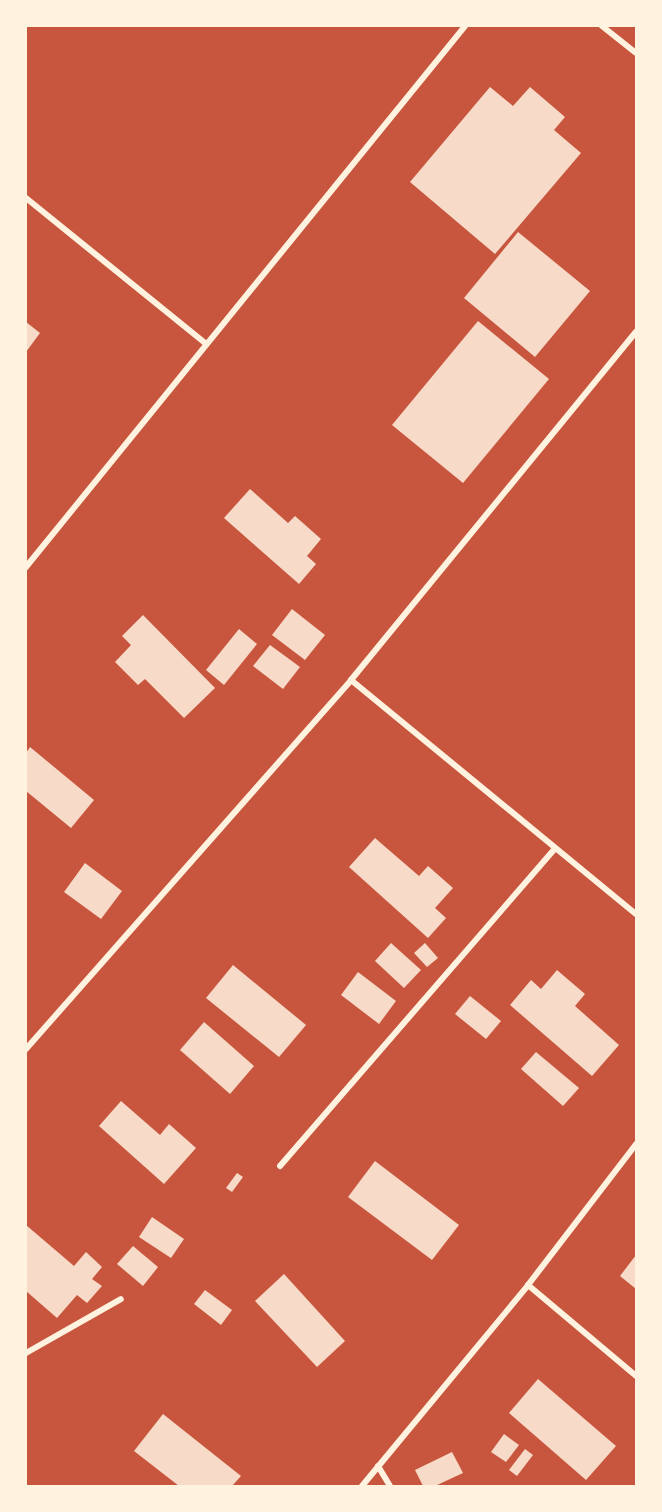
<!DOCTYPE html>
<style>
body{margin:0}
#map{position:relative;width:662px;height:1512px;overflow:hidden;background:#c8553d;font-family:Quicksand,sans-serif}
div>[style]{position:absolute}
.building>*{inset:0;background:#f7dbc8}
.minor>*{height:6px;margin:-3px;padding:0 3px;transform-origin:3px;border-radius:3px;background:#fff3e0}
span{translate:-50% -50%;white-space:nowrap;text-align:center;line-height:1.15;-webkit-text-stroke:5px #fff3e0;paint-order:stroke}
.frame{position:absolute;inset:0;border:27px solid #fff3e0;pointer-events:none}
</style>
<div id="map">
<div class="building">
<i style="clip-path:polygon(490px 87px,513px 106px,530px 87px,565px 117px,554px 130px,581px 153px,495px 254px,410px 182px)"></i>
<i style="clip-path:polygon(518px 232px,590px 291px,535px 357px,464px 298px)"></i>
<i style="clip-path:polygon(478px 321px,549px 379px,463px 483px,392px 425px)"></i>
<i style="clip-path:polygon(26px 322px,40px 333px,26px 352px)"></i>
<i style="clip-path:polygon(250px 489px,288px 523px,295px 516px,321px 539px,307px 556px,316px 564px,299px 584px,224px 518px)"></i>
<i style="clip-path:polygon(292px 609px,325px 635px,305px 660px,272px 635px)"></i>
<i style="clip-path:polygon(143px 615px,215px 688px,184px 718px,145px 679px,138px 685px,115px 662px,131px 645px,122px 636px)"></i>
<i style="clip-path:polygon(239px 629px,257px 644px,224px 685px,206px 670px)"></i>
<i style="clip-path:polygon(270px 645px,300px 667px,283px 689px,253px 666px)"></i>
<i style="clip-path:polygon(30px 747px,94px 800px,71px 828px,26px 791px,26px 753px)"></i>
<i style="clip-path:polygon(375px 838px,419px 876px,428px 866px,453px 888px,435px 908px,446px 918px,428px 938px,349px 867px)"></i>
<i style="clip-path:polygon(85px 863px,122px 891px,101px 919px,64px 892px)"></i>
<i style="clip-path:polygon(391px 943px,421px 970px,404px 988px,375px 961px)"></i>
<i style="clip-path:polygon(425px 943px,438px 958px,427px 967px,414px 953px)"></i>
<i style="clip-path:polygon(233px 965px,306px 1025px,279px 1057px,206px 998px)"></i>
<i style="clip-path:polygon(557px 970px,585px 994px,575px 1006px,619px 1045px,592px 1076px,510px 1005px,531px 980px,541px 989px)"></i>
<i style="clip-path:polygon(358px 972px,396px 1001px,379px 1024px,341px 995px)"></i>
<i style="clip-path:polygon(470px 996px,501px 1021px,486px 1039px,455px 1014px)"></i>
<i style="clip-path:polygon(204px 1022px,254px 1066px,230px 1094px,180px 1050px)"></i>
<i style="clip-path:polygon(536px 1052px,579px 1088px,563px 1106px,521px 1069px)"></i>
<i style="clip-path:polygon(121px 1101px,160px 1135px,169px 1124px,196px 1148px,164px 1184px,99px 1126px)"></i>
<i style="clip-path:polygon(375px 1161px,459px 1225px,432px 1260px,348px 1197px)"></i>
<i style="clip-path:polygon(237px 1173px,243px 1177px,232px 1192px,226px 1188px)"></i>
<i style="clip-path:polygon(152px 1217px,184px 1239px,171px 1258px,139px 1237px)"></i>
<i style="clip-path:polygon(26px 1225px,74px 1266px,86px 1252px,102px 1267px,92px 1279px,102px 1286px,87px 1303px,77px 1295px,57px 1318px,26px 1291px)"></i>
<i style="clip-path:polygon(133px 1246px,158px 1267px,143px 1286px,117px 1264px)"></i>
<i style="clip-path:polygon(636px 1255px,636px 1289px,620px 1276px)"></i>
<i style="clip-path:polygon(284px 1274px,345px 1341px,317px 1367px,255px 1301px)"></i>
<i style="clip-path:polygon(205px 1290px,232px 1310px,221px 1325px,194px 1304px)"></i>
<i style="clip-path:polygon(538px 1379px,616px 1446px,586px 1480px,509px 1413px)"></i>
<i style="clip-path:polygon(163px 1414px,241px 1476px,232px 1486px,179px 1486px,134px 1451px)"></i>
<i style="clip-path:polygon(504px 1434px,519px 1445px,506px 1462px,491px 1452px)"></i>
<i style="clip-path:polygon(525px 1449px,533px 1455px,517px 1476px,509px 1470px)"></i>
<i style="clip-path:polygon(452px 1452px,463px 1473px,435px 1486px,423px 1486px,415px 1470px)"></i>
</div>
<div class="minor">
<i style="left:602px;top:26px;width:43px;rotate:38.5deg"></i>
<i style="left:26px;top:198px;width:232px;rotate:39deg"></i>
<i style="left:26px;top:567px;width:697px;rotate:-50.94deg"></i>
<i style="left:351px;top:680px;width:369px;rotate:39.4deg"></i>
<i style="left:26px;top:1049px;width:492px;rotate:-48.6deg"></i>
<i style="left:351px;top:680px;width:450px;rotate:-50.7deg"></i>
<i style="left:280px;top:1166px;width:420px;rotate:-49.1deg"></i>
<i style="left:528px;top:1285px;width:141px;rotate:40.1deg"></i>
<i style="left:26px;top:1353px;width:109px;rotate:-29.6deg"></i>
<i style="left:378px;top:1466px;width:23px;rotate:59deg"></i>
<i style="left:362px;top:1486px;width:261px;rotate:-50.4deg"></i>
<i style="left:528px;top:1285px;width:178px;rotate:-52.5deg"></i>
</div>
<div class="frame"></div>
</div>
